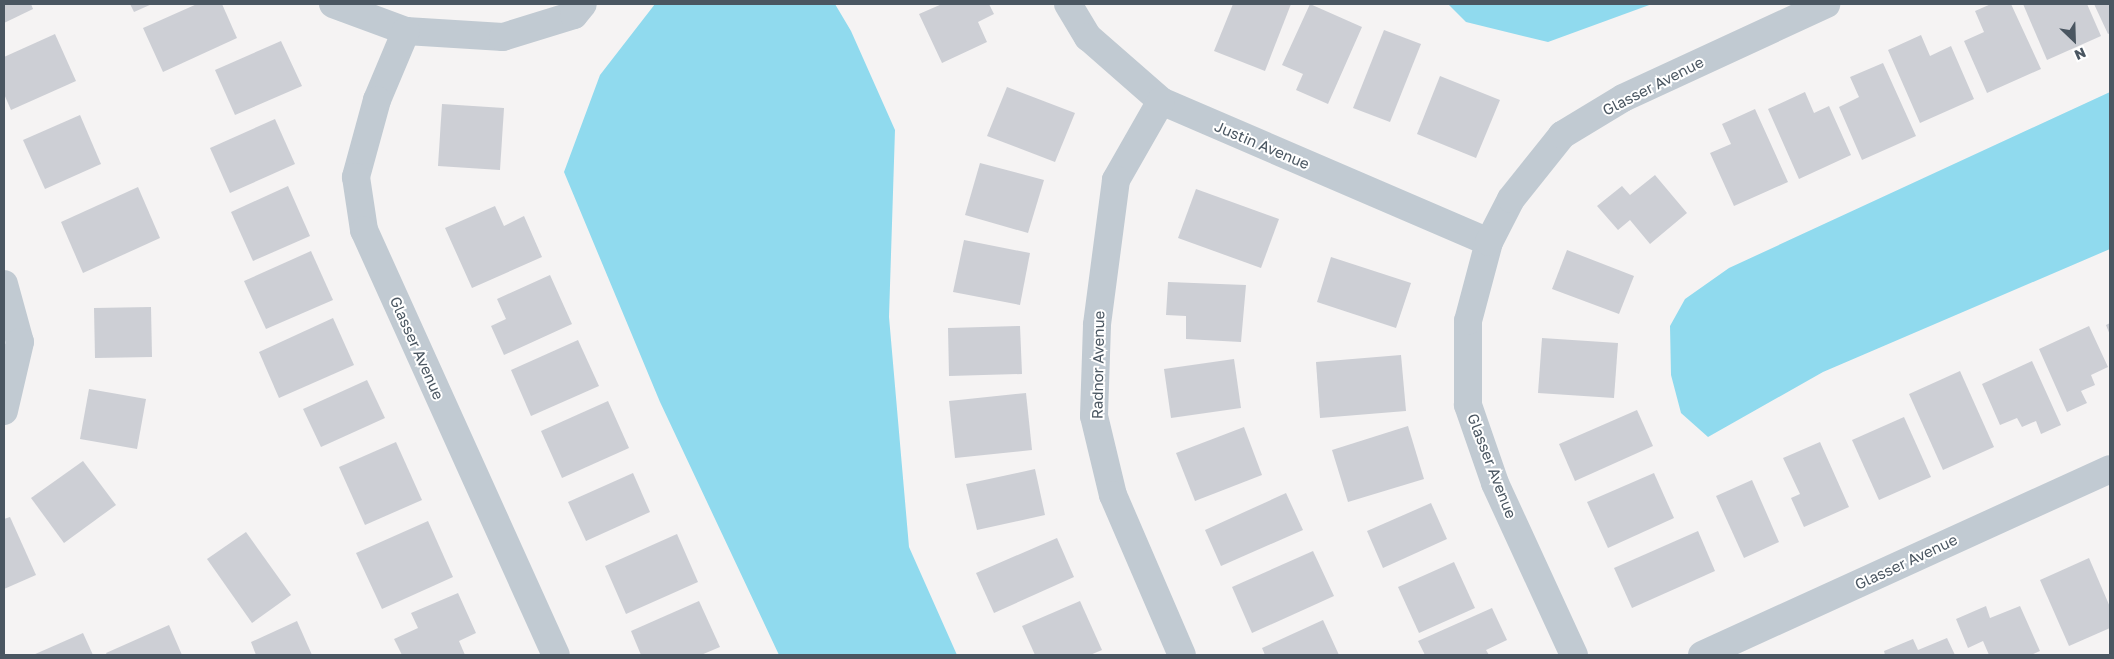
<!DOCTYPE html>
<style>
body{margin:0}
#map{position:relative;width:2114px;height:659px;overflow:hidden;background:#f5f3f3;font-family:"Golos Text",sans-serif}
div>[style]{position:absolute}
.water>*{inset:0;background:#90daee}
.building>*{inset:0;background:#cdcfd5}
.street>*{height:28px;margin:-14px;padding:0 14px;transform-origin:14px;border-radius:14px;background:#c1cad2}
span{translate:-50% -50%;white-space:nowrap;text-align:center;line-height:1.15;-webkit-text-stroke:4px #fff;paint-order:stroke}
.street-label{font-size:15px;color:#4a5661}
.frame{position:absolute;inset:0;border:5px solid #4a5661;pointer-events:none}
.north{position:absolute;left:2049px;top:15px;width:50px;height:50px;-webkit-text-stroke:4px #fff;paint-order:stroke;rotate:156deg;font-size:14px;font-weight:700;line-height:20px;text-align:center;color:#4a5661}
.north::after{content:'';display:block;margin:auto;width:18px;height:22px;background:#4a5661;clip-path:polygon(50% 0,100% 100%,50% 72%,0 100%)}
</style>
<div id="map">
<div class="water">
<i style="clip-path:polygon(655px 4px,835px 4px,851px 31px,895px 130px,889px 317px,909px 547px,957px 655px,779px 655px,660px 402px,564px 172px,600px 75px)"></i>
<i style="clip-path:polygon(1448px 4px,1652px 4px,1548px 42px,1466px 22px)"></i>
<i style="clip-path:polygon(2110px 92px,2110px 249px,1823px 372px,1708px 437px,1681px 413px,1671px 375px,1670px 326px,1685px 299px,1729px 268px)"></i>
</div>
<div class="building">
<i style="clip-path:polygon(4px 4px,31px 4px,33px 9px,4px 23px)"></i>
<i style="clip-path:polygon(130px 4px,152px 4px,134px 12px)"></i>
<i style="clip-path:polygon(197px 4px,222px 4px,237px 38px,163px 72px,143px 28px)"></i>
<i style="clip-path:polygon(942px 4px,989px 4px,994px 14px,978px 22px,987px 42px,942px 63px,919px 14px)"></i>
<i style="clip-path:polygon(1233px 4px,1291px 4px,1265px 71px,1214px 51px)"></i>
<i style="clip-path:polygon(1310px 4px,1362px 27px,1328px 104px,1296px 90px,1303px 74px,1282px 65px)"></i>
<i style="clip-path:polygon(1991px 4px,2011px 4px,2041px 69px,1987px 93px,1964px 41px,1984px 32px,1975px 11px)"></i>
<i style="clip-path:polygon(2023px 4px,2087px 4px,2101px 36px,2047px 60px)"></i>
<i style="clip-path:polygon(2094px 4px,2110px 4px,2110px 33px,2108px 34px)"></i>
<i style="clip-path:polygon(1384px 30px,1421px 44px,1390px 122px,1353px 108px)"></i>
<i style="clip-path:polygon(55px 34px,76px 81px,11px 110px,4px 94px,4px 57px)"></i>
<i style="clip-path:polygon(1921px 35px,1930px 56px,1951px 46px,1974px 99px,1920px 123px,1888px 50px)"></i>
<i style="clip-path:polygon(281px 41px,302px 86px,235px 115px,215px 70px)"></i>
<i style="clip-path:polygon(1883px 63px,1916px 136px,1862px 160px,1839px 107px,1859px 97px,1850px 77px)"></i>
<i style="clip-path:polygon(1440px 76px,1500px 100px,1476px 158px,1417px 134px)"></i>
<i style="clip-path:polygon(1007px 87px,1075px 113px,1055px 162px,987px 136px)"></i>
<i style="clip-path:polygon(1805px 92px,1814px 113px,1829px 106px,1851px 155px,1799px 179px,1768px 109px)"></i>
<i style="clip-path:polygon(442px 104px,504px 108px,500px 170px,438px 166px)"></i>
<i style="clip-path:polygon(1755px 109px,1788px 182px,1734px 206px,1710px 153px,1731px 144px,1722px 124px)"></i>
<i style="clip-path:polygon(80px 115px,101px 164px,45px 189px,23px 140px)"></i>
<i style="clip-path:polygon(275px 119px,295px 164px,230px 193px,210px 148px)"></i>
<i style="clip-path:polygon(980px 163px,1044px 180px,1028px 233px,965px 215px)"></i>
<i style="clip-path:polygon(1655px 175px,1687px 213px,1650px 244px,1630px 220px,1618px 230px,1597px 206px,1622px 186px,1630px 195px)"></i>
<i style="clip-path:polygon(288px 186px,310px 236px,253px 261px,231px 212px)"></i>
<i style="clip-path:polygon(138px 187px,160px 238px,83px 273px,61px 222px)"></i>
<i style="clip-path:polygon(1196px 189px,1279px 219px,1261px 268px,1178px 238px)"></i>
<i style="clip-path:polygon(495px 206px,504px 226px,524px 216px,542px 257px,472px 288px,445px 228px)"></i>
<i style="clip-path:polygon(964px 240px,1030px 253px,1020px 305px,953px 292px)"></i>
<i style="clip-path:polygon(1567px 250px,1634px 276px,1619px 314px,1552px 289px)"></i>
<i style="clip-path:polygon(311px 251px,333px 300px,266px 329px,244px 281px)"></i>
<i style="clip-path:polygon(1331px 257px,1411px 283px,1396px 328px,1317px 302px)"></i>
<i style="clip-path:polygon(550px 275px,572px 324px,504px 355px,491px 326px,506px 319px,497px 299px)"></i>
<i style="clip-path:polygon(1168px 282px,1246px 285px,1241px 342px,1186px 339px,1186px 316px,1166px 315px)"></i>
<i style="clip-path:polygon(151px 307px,152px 357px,95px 358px,94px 308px)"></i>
<i style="clip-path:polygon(333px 318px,354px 365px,279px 398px,259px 352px)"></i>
<i style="clip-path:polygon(2110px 323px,2110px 335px,2106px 325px)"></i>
<i style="clip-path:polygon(1020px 326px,1022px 374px,949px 376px,948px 328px)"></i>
<i style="clip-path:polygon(2089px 326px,2108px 367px,2091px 375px,2095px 385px,2081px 391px,2087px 403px,2067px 412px,2039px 349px)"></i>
<i style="clip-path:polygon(1542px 338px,1618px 343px,1614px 398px,1538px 393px)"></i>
<i style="clip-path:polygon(578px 340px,599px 386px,531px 416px,511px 370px)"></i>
<i style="clip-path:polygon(1401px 355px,1406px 411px,1320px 418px,1316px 362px)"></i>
<i style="clip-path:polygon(1234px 359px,1241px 408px,1171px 418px,1164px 369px)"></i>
<i style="clip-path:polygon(2032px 361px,2061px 425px,2041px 434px,2036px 421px,2022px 427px,2017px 418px,2000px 425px,1982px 384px)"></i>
<i style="clip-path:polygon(1960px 371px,1994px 447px,1943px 470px,1909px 394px)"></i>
<i style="clip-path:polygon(367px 380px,385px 418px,321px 447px,303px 409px)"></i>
<i style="clip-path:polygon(89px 389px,146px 399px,137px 449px,80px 439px)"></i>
<i style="clip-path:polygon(1026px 393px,1032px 450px,955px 458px,949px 401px)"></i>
<i style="clip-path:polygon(608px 401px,629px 448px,562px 478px,541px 431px)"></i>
<i style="clip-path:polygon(1637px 410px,1653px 446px,1575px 481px,1559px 444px)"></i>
<i style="clip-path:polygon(1904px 417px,1931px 477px,1879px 500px,1852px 440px)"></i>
<i style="clip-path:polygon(1408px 426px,1424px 479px,1348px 502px,1332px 450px)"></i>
<i style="clip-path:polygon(1244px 427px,1262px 475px,1195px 501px,1176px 453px)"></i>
<i style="clip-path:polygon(396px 442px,422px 500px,365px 525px,339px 467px)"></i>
<i style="clip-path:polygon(1820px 442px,1849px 507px,1804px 527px,1791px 498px,1800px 494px,1783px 458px)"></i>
<i style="clip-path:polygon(83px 461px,116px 505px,64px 543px,31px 498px)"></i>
<i style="clip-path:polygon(1035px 469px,1045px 515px,977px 530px,966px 484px)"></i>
<i style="clip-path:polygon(633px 473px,650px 512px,586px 541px,568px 502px)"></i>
<i style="clip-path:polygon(1654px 473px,1674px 518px,1608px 548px,1587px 502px)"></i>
<i style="clip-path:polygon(1752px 480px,1779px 542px,1744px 558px,1716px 496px)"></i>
<i style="clip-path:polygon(1286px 493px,1303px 530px,1221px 566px,1205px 530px)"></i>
<i style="clip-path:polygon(1431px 503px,1447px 539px,1383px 568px,1367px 531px)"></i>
<i style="clip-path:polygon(10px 517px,36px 575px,4px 589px,4px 519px)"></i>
<i style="clip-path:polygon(428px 521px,453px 577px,382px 609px,356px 553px)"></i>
<i style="clip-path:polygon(1698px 531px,1715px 571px,1632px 608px,1614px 568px)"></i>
<i style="clip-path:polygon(246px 532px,291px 595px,252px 623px,207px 559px)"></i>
<i style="clip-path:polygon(677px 534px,698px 582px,626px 614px,605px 566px)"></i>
<i style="clip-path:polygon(1057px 538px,1074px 577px,994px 613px,976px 573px)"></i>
<i style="clip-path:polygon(1313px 551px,1334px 596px,1252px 633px,1232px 587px)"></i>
<i style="clip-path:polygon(2089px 558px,2110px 607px,2110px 628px,2069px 646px,2040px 580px)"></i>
<i style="clip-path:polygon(1454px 562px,1475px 608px,1419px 633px,1398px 587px)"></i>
<i style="clip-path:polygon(458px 593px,476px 633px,459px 641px,465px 655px,402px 655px,394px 639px,418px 628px,411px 613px)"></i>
<i style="clip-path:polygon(699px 601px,720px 647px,701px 655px,641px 655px,631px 631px)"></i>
<i style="clip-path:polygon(1080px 601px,1102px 650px,1090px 655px,1035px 655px,1022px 626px)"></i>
<i style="clip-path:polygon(1986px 606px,1990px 618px,2020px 606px,2040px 651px,2031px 655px,1989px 655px,1983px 641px,1968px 648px,1956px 619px)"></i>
<i style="clip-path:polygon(1492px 608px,1507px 640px,1486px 650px,1489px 655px,1425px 655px,1418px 641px)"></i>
<i style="clip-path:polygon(1323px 620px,1339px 655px,1265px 655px,1262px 648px)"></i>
<i style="clip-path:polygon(297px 621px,312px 655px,256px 655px,251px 642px)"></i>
<i style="clip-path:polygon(169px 625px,182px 655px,107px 655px,106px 653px)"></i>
<i style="clip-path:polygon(83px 633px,93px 655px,33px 655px)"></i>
<i style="clip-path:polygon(1947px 638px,1955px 655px,1885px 655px,1884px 651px,1913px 639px,1918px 650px)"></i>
</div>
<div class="street">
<i style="left:333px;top:4px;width:78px;rotate:20.3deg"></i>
<i style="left:406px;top:31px;width:97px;rotate:3.5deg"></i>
<i style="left:503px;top:37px;width:74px;rotate:-17.2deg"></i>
<i style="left:574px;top:15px;width:14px;rotate:-51deg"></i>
<i style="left:1068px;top:4px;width:39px;rotate:59deg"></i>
<i style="left:1088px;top:37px;width:97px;rotate:41.2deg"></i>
<i style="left:1161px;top:101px;width:357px;rotate:23.3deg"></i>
<i style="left:406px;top:31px;width:75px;rotate:112.8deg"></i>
<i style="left:377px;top:100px;width:80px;rotate:105.3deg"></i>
<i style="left:356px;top:177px;width:54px;rotate:81.4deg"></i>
<i style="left:364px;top:230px;width:466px;rotate:65.7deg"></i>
<i style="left:1161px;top:101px;width:91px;rotate:119.7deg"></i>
<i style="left:1116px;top:180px;width:146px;rotate:97.5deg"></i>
<i style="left:1097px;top:325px;width:91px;rotate:91.9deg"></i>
<i style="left:1094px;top:416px;width:81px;rotate:76.5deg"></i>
<i style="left:1113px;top:495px;width:174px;rotate:66.7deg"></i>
<i style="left:4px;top:284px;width:60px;rotate:74.6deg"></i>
<i style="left:20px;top:342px;width:71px;rotate:103.1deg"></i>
<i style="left:1574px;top:655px;width:189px;rotate:-114.7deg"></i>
<i style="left:1495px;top:483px;width:83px;rotate:-109.1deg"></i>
<i style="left:1468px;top:405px;width:84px;rotate:-90deg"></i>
<i style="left:1468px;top:321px;width:82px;rotate:-75.1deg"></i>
<i style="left:1489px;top:242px;width:48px;rotate:-62.9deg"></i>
<i style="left:1511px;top:199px;width:82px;rotate:-51.4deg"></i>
<i style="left:1562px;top:135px;width:71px;rotate:-31.2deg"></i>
<i style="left:1623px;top:98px;width:224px;rotate:-24.8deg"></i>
<i style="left:1702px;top:655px;width:448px;rotate:-24.5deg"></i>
</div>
<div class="street-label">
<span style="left:1653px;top:86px;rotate:-27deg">Glasser Avenue</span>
<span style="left:1262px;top:145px;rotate:23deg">Justin Avenue</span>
<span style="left:417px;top:348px;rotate:66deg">Glasser Avenue</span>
<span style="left:1098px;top:365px;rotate:-89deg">Radnor Avenue</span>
<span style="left:1492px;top:466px;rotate:69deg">Glasser Avenue</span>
<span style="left:1906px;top:562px;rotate:-25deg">Glasser Avenue</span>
</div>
<div class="frame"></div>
<div class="north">N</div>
</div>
